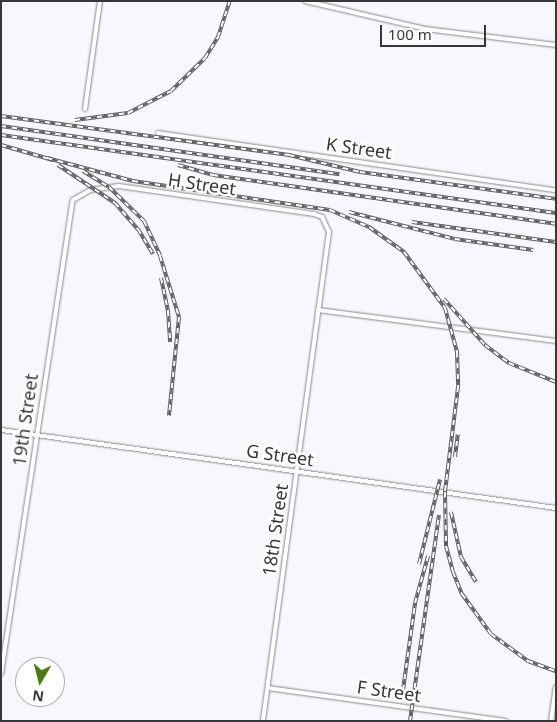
<!DOCTYPE html>
<style>
body{margin:0}
#map{position:relative;width:557px;height:722px;overflow:hidden;background:#f7f7fd;font-family:"Noto Sans",sans-serif}
div>[style]{position:absolute}
.roads{filter:drop-shadow(0 0 1px #89888e) drop-shadow(0 0 1px #89888e)}
.lane>*{height:4px;margin:-2px;padding:0 2px;transform-origin:2px;border-radius:2px;background:#fff}
.rail>*{height:4px;margin-top:-2px;transform-origin:0;background:repeating-linear-gradient(90deg,#fff 0 5.5px,#5f5f63 0 11px);box-sizing:border-box;border-block:1px solid #5f5f63}
span{translate:-50% -50%;white-space:nowrap;text-align:center;line-height:1.15;-webkit-text-stroke:5px #fff;paint-order:stroke}
.street-label{font-size:18px;color:#37373a}
.frame{position:absolute;inset:0;border:2px solid #37373a;pointer-events:none}
.north{position:absolute;left:15px;top:657px;width:50px;height:50px;box-sizing:border-box;background:#fff;border:1px solid #afafb0;border-radius:50%;rotate:188deg;font-size:14px;font-weight:700;line-height:20px;text-align:center;color:#37373a}
.north::after{content:'';display:block;margin:auto;width:18px;height:22px;background:#477d12;clip-path:polygon(50% 0,100% 100%,50% 72%,0 100%)}
.scale{position:absolute;left:380px;top:25px;width:106px;height:22px;box-sizing:border-box;border:2px solid #37373a;border-top:0;padding-left:6px;font-size:15px;line-height:18px;white-space:nowrap;color:#37373a;-webkit-text-stroke:4px #fff;paint-order:stroke}
</style>
<div id="map">
<div class="roads">
<div class="lane">
<i style="left:305px;top:1px;width:123px;rotate:13.1deg"></i>
<i style="left:425px;top:29px;width:132px;rotate:7deg"></i>
<i style="left:85px;top:109px;width:109px;rotate:-82.1deg"></i>
<i style="left:158px;top:133px;width:402px;rotate:8.2deg"></i>
<i style="left:318px;top:310px;width:240px;rotate:7.4deg"></i>
<i style="left:1px;top:430px;width:560px;rotate:8deg"></i>
<i style="left:1px;top:674px;width:479px;rotate:-81.4deg"></i>
<i style="left:73px;top:200px;width:20px;rotate:-30deg"></i>
<i style="left:90px;top:190px;width:29px;rotate:-8deg"></i>
<i style="left:119px;top:186px;width:197px;rotate:8.2deg"></i>
<i style="left:314px;top:214px;width:9px;rotate:21deg"></i>
<i style="left:322px;top:217px;width:17px;rotate:65deg"></i>
<i style="left:329px;top:232px;width:493px;rotate:97.7deg"></i>
<i style="left:268px;top:688px;width:240px;rotate:7.9deg"></i>
<i style="left:551px;top:721px;width:34px;rotate:-82deg"></i>
</div>
</div>
<div class="rail">
<i style="left:1px;top:116px;width:291px;rotate:7.7deg"></i>
<i style="left:289px;top:155px;width:73px;rotate:13.5deg"></i>
<i style="left:360px;top:172px;width:198px;rotate:7.8deg"></i>
<i style="left:75px;top:120px;width:53px;rotate:-7.5deg"></i>
<i style="left:128px;top:113px;width:48px;rotate:-27.1deg"></i>
<i style="left:171px;top:91px;width:47px;rotate:-44.1deg"></i>
<i style="left:205px;top:58px;width:25px;rotate:-58deg"></i>
<i style="left:218px;top:37px;width:38px;rotate:-72deg"></i>
<i style="left:1px;top:126px;width:342px;rotate:8.1deg"></i>
<i style="left:1px;top:135px;width:560px;rotate:8deg"></i>
<i style="left:1px;top:145px;width:54px;rotate:16.1deg"></i>
<i style="left:47px;top:158px;width:89px;rotate:15deg"></i>
<i style="left:133px;top:181px;width:199px;rotate:8.4deg"></i>
<i style="left:330px;top:210px;width:43px;rotate:23.6deg"></i>
<i style="left:369px;top:227px;width:43px;rotate:35.5deg"></i>
<i style="left:404px;top:252px;width:69px;rotate:53.8deg"></i>
<i style="left:445px;top:308px;width:46px;rotate:74.7deg"></i>
<i style="left:457px;top:352px;width:35px;rotate:88deg"></i>
<i style="left:458px;top:387px;width:106px;rotate:97.1deg"></i>
<i style="left:445px;top:492px;width:54px;rotate:88.9deg"></i>
<i style="left:446px;top:546px;width:27px;rotate:75deg"></i>
<i style="left:453px;top:572px;width:24px;rotate:68deg"></i>
<i style="left:462px;top:594px;width:49px;rotate:54.1deg"></i>
<i style="left:491px;top:634px;width:46px;rotate:36.1deg"></i>
<i style="left:528px;top:661px;width:30px;rotate:20deg"></i>
<i style="left:58px;top:165px;width:69px;rotate:33.7deg"></i>
<i style="left:115px;top:203px;width:35px;rotate:49deg"></i>
<i style="left:138px;top:229px;width:29px;rotate:59deg"></i>
<i style="left:178px;top:165px;width:36px;rotate:16deg"></i>
<i style="left:213px;top:175px;width:346px;rotate:8.1deg"></i>
<i style="left:83px;top:171px;width:31px;rotate:32deg"></i>
<i style="left:109px;top:187px;width:49px;rotate:44.2deg"></i>
<i style="left:144px;top:221px;width:38px;rotate:65deg"></i>
<i style="left:160px;top:256px;width:64px;rotate:72.7deg"></i>
<i style="left:179px;top:317px;width:99px;rotate:95.8deg"></i>
<i style="left:349px;top:212px;width:109px;rotate:14.3deg"></i>
<i style="left:455px;top:239px;width:79px;rotate:8deg"></i>
<i style="left:412px;top:222px;width:145px;rotate:7.9deg"></i>
<i style="left:161px;top:278px;width:34px;rotate:78deg"></i>
<i style="left:168px;top:311px;width:31px;rotate:86deg"></i>
<i style="left:444px;top:299px;width:62px;rotate:48.3deg"></i>
<i style="left:485px;top:345px;width:30px;rotate:37deg"></i>
<i style="left:509px;top:363px;width:51px;rotate:22deg"></i>
<i style="left:455px;top:457px;width:23px;rotate:-83deg"></i>
<i style="left:451px;top:512px;width:46px;rotate:77.5deg"></i>
<i style="left:461px;top:557px;width:29px;rotate:59deg"></i>
<i style="left:419px;top:564px;width:87px;rotate:-76deg"></i>
<i style="left:403px;top:690px;width:88px;rotate:-82.1deg"></i>
<i style="left:415px;top:603px;width:49px;rotate:-74.5deg"></i>
<i style="left:410px;top:721px;width:208px;rotate:-82deg"></i>
</div>
<div class="street-label">
<span style="left:359px;top:148px;rotate:8deg">K Street</span>
<span style="left:202px;top:184px;rotate:8deg">H Street</span>
<span style="left:25px;top:420px;rotate:-82deg">19th Street</span>
<span style="left:280px;top:455px;rotate:8deg">G Street</span>
<span style="left:275px;top:530px;rotate:-82deg">18th Street</span>
<span style="left:389px;top:691px;rotate:8deg">F Street</span>
</div>
<div class="frame"></div>
<div class="north">N</div>
<div class="scale">100 m</div>
</div>
